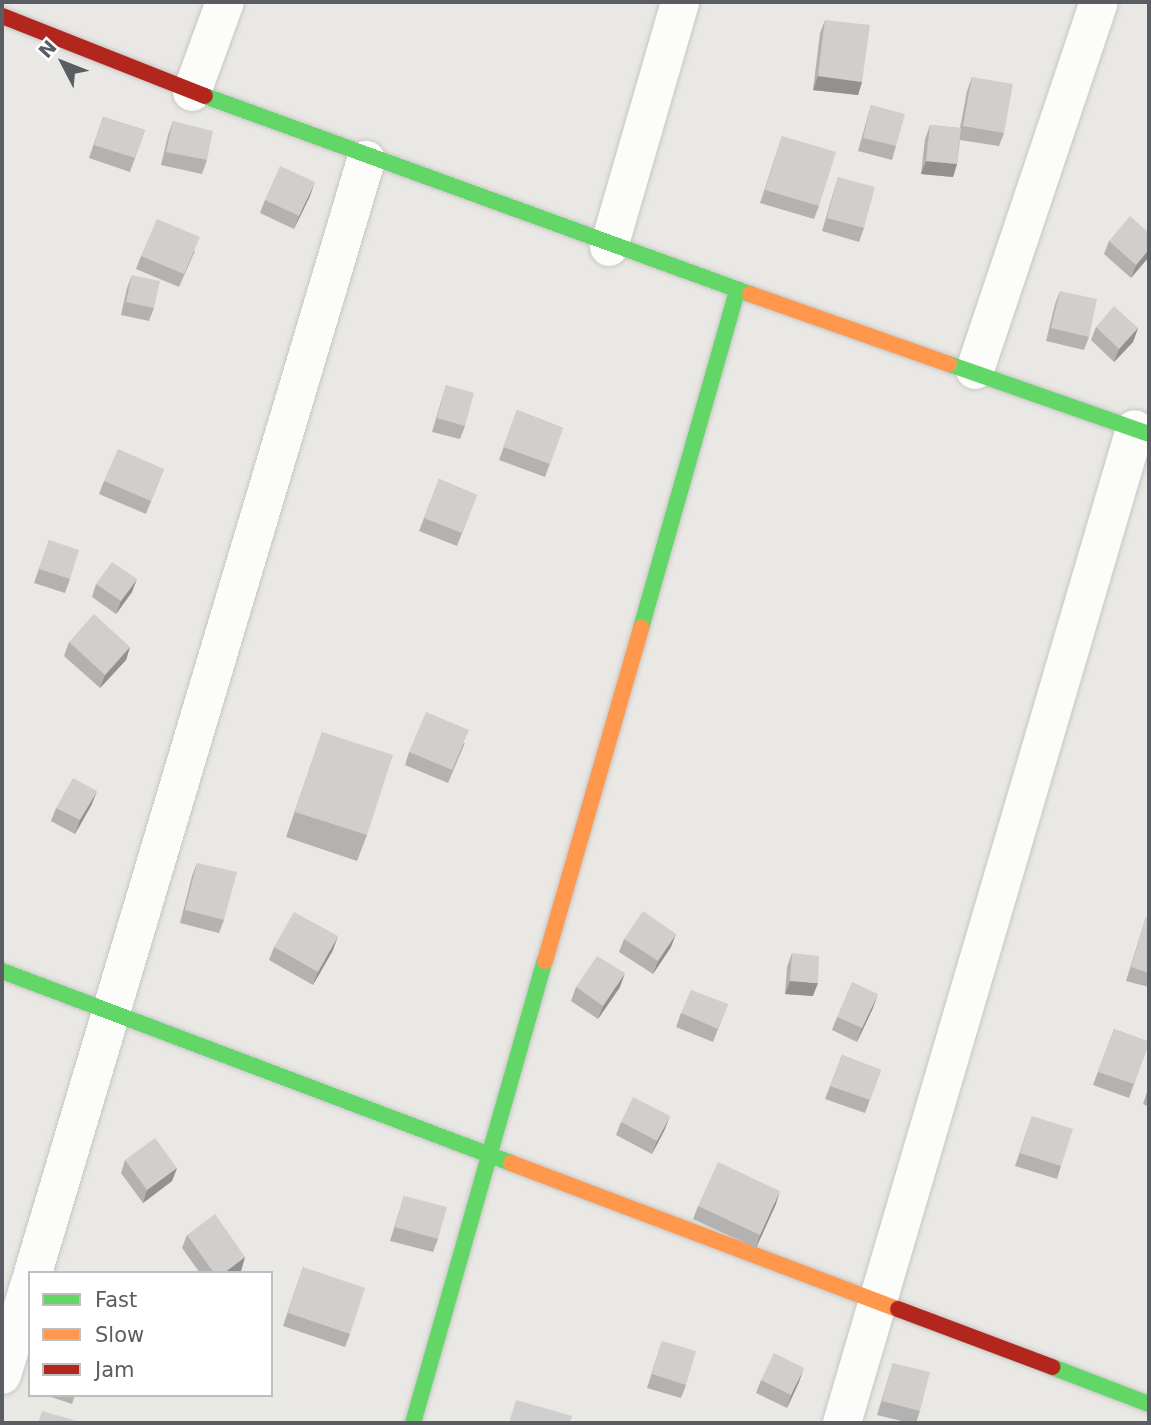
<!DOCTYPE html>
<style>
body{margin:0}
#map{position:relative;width:1151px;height:1425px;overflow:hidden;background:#e9e8e4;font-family:"DejaVu Sans",sans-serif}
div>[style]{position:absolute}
.roads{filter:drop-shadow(0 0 2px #c6c6c6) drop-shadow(0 0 2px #c6c6c6)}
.street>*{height:38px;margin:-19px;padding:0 19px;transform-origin:19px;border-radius:19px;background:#fcfcfb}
.fast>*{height:16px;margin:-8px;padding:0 8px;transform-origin:8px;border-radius:8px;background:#63d668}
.slow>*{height:16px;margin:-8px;padding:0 8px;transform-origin:8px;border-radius:8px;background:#ff974d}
.jam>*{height:16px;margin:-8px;padding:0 8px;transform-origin:8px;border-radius:8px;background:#b3261e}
.wall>*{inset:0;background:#b3b2b0}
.shaded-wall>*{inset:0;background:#929190}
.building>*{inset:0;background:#d0cfcd}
span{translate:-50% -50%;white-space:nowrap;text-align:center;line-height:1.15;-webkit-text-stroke:5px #fff;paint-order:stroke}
.frame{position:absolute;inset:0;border:4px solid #5a5d61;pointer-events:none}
.legend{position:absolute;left:28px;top:1271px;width:245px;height:126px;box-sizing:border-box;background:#fff;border:2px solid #bdbec0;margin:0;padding:9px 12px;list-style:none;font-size:21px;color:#5a5d61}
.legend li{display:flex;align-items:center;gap:14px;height:35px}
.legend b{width:35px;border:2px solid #bdbec0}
.north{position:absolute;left:28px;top:28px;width:70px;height:70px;-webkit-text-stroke:5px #fff;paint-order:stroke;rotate:312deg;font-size:19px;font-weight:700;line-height:28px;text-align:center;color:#5a5d61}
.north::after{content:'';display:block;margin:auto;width:24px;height:32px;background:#5a5d61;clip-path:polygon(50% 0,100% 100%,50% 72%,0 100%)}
</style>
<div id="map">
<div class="roads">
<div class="street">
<i style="left:192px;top:92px;width:96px;rotate:-69.9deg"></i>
<i style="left:609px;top:247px;width:255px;rotate:-73.8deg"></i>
<i style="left:975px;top:370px;width:388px;rotate:-71.4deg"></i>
<i style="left:33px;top:1273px;width:1162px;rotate:-73.34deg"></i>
<i style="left:2px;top:1375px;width:96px;rotate:-73.1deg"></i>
<i style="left:842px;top:1423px;width:1036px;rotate:-73.58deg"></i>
</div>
<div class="fast">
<i style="left:205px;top:96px;width:580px;rotate:19.97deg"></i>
<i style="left:949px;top:364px;width:212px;rotate:19.3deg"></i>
<i style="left:641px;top:628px;width:350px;rotate:-74.1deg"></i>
<i style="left:2px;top:971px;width:544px;rotate:20.67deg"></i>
<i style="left:1052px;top:1367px;width:104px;rotate:20.9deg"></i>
<i style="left:413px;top:1423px;width:480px;rotate:-74.1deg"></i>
</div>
<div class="slow">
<i style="left:750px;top:294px;width:211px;rotate:19.4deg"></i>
<i style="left:545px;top:961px;width:347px;rotate:-73.9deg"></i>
<i style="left:511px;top:1163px;width:414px;rotate:20.7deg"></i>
</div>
<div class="jam">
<i style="left:2px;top:16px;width:218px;rotate:21.5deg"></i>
<i style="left:898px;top:1309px;width:165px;rotate:20.6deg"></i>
</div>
</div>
<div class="wall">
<i style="clip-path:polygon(825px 20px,862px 82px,858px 95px,813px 90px,820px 33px)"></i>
<i style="clip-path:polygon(972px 77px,1004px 133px,999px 146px,960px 140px,957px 164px,953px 177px,921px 174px,925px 139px,930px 125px,960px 128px,967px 91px)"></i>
<i style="clip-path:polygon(871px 105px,896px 146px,892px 160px,858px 151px,867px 119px)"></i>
<i style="clip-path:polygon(103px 117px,145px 130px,130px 172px,89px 158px)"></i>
<i style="clip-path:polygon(173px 121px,207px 160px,202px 174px,161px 165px,168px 135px)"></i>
<i style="clip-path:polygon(782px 136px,819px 206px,814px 219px,760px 203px)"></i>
<i style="clip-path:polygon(838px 177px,864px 228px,859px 242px,822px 231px)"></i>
<i style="clip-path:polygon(310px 196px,294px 229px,260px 213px,265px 200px)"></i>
<i style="clip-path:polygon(1149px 233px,1131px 278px,1104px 254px,1109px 241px)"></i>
<i style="clip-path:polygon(195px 251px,179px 287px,136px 269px,141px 256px)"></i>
<i style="clip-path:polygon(132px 275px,154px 308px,149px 321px,121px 315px,127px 288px)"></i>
<i style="clip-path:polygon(1060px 291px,1089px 337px,1084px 350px,1046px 341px,1055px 304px)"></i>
<i style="clip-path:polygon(1096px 327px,1138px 328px,1133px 342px,1114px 362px,1091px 340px)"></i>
<i style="clip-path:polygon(446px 385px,465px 426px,460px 439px,432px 432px)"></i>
<i style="clip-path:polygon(517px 410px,563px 428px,545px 477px,499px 460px)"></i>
<i style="clip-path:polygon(164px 469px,146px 514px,99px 494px,104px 481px)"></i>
<i style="clip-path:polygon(439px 479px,477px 495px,457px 546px,419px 531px)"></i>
<i style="clip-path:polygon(49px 540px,70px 579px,65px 593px,34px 583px)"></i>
<i style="clip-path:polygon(96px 584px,132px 592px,116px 614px,92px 597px)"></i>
<i style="clip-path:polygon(69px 642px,130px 647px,126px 660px,100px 688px,64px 656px)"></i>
<i style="clip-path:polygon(322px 732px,367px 835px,357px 861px,286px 837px)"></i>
<i style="clip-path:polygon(465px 743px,448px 783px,405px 765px,409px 752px)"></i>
<i style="clip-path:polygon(92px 804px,75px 834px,51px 821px,56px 808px)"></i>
<i style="clip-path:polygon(197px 863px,224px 920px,219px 933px,180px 923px,192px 876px)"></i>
<i style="clip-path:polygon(1146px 917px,1149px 919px,1149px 987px,1126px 981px)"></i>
<i style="clip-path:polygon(624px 939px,671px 947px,653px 974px,619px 952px)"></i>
<i style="clip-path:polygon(274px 947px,333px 950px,313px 985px,269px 960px)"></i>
<i style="clip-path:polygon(792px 953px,813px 996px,785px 994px,787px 967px)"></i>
<i style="clip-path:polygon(576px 987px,620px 987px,598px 1019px,571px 1001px)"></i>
<i style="clip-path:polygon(728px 1004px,713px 1042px,676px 1027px,681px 1013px)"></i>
<i style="clip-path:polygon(873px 1008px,857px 1042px,832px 1030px,837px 1017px)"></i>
<i style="clip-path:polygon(1114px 1029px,1149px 1042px,1129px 1098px,1093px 1085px)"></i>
<i style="clip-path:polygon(842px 1055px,881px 1070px,865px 1113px,825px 1099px)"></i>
<i style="clip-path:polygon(1149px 1086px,1149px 1107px,1143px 1104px)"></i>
<i style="clip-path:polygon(1032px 1116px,1061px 1166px,1057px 1179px,1015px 1166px)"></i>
<i style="clip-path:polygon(621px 1122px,665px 1129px,652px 1154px,616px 1135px)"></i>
<i style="clip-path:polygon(125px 1160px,177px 1168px,172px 1181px,143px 1203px,121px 1173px)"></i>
<i style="clip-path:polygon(404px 1196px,438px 1239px,433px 1252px,390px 1241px)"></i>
<i style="clip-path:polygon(776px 1204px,756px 1248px,693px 1219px,698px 1206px)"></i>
<i style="clip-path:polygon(187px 1235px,245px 1257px,241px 1271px,238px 1273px,200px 1273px,182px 1248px)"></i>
<i style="clip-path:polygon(303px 1267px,350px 1334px,345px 1347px,283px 1326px)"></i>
<i style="clip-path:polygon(662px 1341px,686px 1385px,681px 1398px,647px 1388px)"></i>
<i style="clip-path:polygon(893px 1363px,920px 1411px,916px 1423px,910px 1423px,877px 1415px)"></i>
<i style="clip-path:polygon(761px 1380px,799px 1382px,787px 1408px,756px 1393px)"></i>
<i style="clip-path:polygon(45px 1395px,75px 1395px,72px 1404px)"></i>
</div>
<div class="shaded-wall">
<i style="clip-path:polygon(818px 76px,862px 82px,858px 95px,813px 90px)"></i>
<i style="clip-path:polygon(926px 161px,957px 164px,953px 177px,921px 174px)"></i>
<i style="clip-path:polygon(315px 182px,310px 196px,294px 229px,299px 216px)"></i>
<i style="clip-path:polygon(1149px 249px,1149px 257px,1131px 278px,1136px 265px)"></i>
<i style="clip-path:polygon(1138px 328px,1133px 342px,1114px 362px,1119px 349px)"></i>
<i style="clip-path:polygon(137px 579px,132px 592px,116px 614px,121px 601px)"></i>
<i style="clip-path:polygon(130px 647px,126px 660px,100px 688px,105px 675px)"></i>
<i style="clip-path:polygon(97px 791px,92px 804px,75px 834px,80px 820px)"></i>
<i style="clip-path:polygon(676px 934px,671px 947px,653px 974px,658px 961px)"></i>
<i style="clip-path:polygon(338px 936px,333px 950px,313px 985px,318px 972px)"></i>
<i style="clip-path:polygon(625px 973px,620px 987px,598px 1019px,603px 1006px)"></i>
<i style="clip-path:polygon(790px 981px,818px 983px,813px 996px,785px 994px)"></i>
<i style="clip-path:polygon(878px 994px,873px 1008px,857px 1042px,862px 1028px)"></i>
<i style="clip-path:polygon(670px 1116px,665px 1129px,652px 1154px,657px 1141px)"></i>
<i style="clip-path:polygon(177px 1168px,172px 1181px,143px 1203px,147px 1190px)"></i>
<i style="clip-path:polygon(780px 1191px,776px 1204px,756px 1248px,760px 1235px)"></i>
<i style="clip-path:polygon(245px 1257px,241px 1271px,238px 1273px,224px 1273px)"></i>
<i style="clip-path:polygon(804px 1368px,799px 1382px,787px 1408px,791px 1395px)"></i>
</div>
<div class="building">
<i style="clip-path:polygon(825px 20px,870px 25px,862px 82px,818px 76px)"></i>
<i style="clip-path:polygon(972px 77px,1013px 84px,1004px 133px,963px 126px)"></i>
<i style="clip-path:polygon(871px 105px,905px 114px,896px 146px,863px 138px)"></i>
<i style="clip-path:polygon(103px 117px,145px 130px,135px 158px,94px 145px)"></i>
<i style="clip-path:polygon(173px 121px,213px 131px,207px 160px,166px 152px)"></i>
<i style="clip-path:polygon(930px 125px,961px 128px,957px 164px,926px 161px)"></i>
<i style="clip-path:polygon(782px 136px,836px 152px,819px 206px,765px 190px)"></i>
<i style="clip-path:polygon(280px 166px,315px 182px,299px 216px,265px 200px)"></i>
<i style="clip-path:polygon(838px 177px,875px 187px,864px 228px,827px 218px)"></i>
<i style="clip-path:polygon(1130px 216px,1149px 233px,1149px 249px,1136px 265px,1109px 241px)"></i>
<i style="clip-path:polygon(157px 219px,200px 237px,184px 274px,141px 256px)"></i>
<i style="clip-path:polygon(132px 275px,160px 281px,154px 308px,126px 302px)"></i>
<i style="clip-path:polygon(1060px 291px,1097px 299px,1089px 337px,1051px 328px)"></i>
<i style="clip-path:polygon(1114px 306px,1138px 328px,1119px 349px,1096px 327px)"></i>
<i style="clip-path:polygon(446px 385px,474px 393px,465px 426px,437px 418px)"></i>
<i style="clip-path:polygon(517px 410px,563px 428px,550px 464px,503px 447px)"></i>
<i style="clip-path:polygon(118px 449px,164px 469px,151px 501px,104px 481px)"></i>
<i style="clip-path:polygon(439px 479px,477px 495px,462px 533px,424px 518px)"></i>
<i style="clip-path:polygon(49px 540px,79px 550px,70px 579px,39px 569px)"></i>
<i style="clip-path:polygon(112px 562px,137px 579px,121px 601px,96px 584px)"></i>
<i style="clip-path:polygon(94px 614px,130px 647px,105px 675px,69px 642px)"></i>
<i style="clip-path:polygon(426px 712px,469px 730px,452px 770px,409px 752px)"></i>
<i style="clip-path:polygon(322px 732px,393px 755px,367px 835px,295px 812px)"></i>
<i style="clip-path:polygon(73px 778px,97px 791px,80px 820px,56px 808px)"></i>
<i style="clip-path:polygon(197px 863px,237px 872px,224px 920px,185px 910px)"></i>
<i style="clip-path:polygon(643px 911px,676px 934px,658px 961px,624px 939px)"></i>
<i style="clip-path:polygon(294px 912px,338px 936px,318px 972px,274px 947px)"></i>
<i style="clip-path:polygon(1146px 917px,1149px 919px,1149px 973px,1131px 967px)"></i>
<i style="clip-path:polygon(792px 953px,819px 956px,818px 983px,790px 981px)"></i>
<i style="clip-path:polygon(597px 956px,625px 973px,603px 1006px,576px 987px)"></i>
<i style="clip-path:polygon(852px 982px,878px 994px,862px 1028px,837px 1017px)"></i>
<i style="clip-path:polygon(691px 990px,728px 1004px,718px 1029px,681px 1013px)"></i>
<i style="clip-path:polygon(1114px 1029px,1149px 1042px,1134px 1084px,1098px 1072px)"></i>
<i style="clip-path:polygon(842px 1055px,881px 1070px,870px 1100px,830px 1086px)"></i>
<i style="clip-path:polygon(633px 1097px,670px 1116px,657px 1141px,621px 1122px)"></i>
<i style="clip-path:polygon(1032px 1116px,1073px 1129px,1061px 1166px,1020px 1153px)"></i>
<i style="clip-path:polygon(155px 1138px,177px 1168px,147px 1190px,125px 1160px)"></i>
<i style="clip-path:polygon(718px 1162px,780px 1191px,760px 1235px,698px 1206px)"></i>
<i style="clip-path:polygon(404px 1196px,447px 1207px,438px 1239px,395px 1227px)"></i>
<i style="clip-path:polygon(215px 1214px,245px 1257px,224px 1273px,214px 1273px,187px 1235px)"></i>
<i style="clip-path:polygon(303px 1267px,365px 1288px,350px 1334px,288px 1313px)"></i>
<i style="clip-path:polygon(662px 1341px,696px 1351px,686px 1385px,652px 1374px)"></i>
<i style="clip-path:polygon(774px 1353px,804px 1368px,791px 1395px,761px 1380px)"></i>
<i style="clip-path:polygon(893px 1363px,930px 1372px,920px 1411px,882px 1401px)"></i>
<i style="clip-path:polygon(516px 1400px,572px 1416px,570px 1423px,509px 1423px)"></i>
<i style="clip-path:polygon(42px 1411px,84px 1423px,38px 1423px)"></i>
</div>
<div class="frame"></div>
<ul class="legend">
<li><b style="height:9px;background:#63d668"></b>Fast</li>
<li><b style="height:9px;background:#ff974d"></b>Slow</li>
<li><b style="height:9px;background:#b3261e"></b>Jam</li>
</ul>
<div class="north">N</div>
</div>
